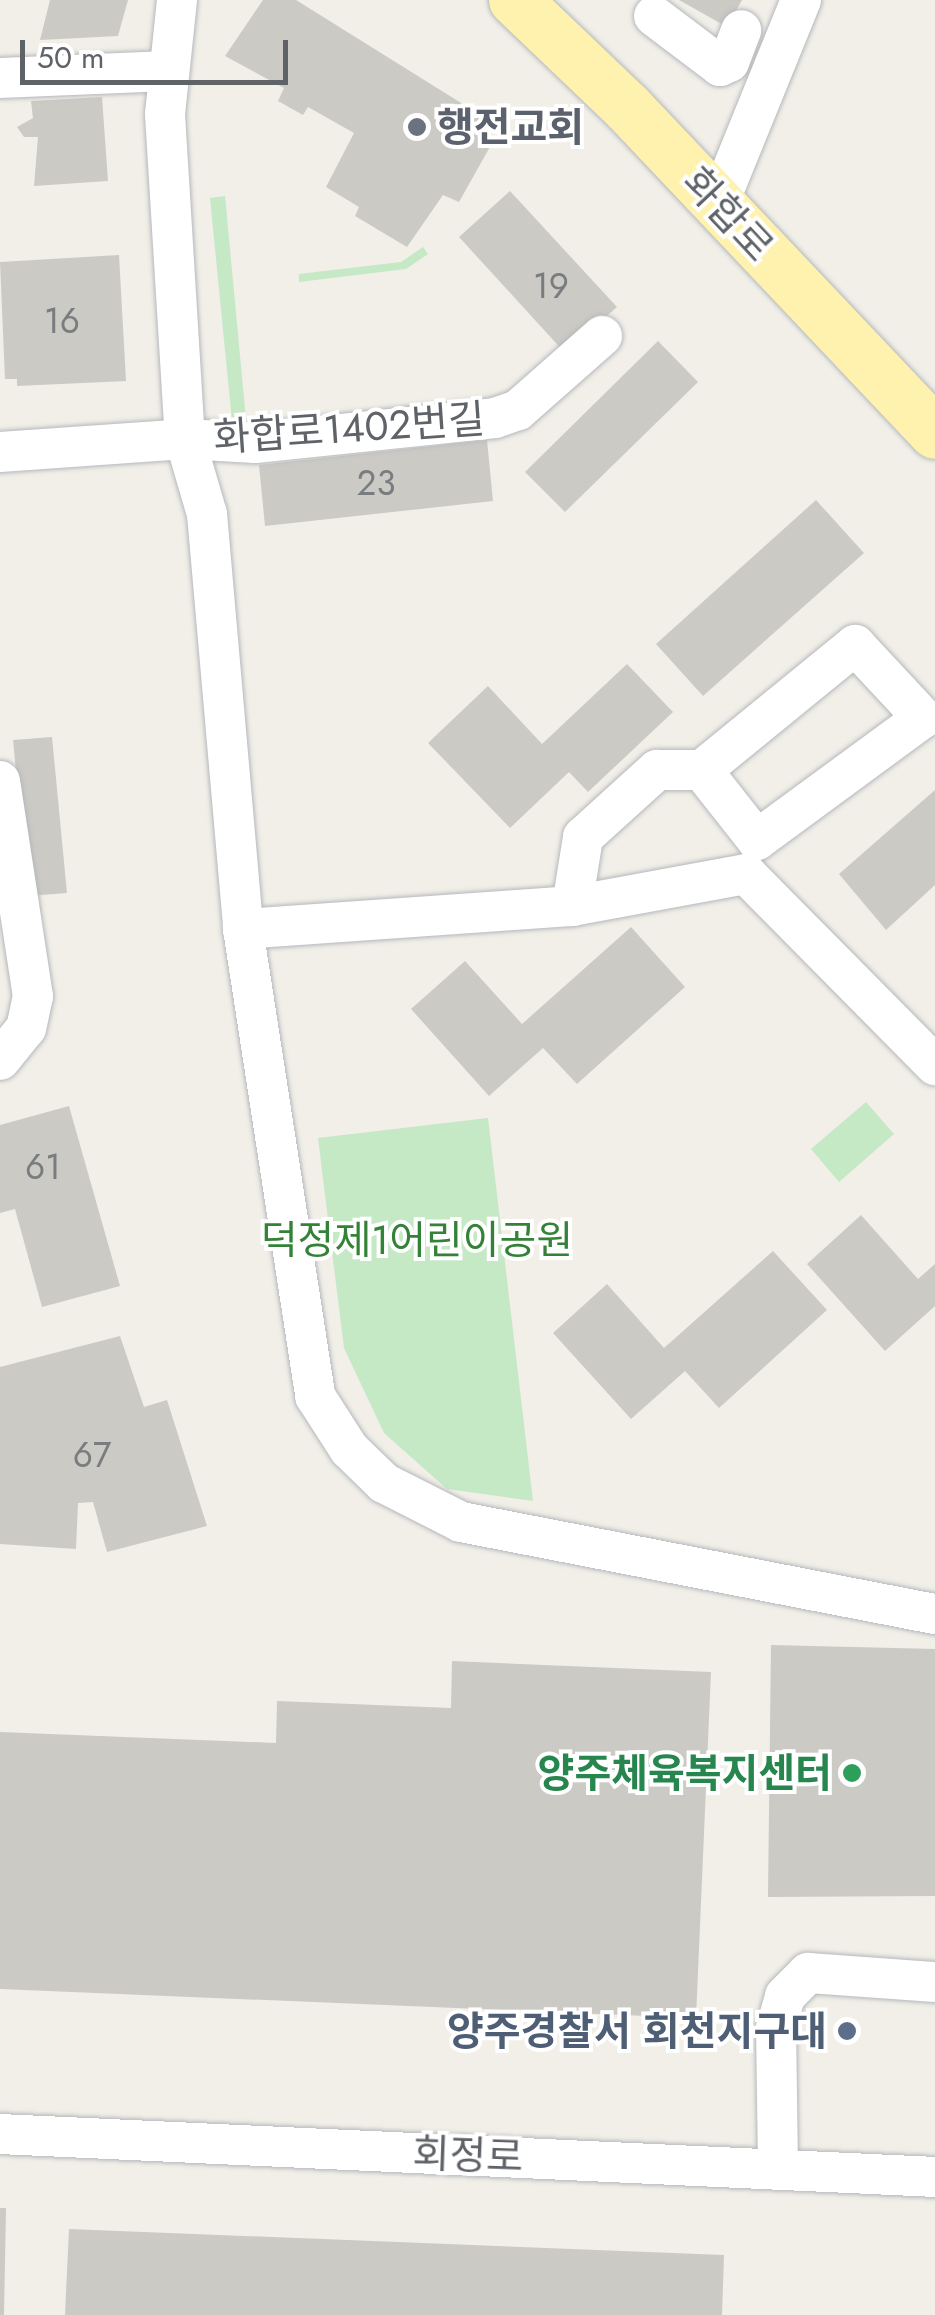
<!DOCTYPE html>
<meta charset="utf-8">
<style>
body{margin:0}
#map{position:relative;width:935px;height:2315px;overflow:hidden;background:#f1efe8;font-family:Jost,"Noto Sans KR",sans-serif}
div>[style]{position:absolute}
.green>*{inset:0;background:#c5e8c5}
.building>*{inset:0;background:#cccac5}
.roads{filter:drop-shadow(0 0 2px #b5b8bc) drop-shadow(0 0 2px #b5b8bc)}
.minor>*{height:40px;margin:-20px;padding:0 20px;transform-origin:20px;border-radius:20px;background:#fff}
.major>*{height:52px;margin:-26px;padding:0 26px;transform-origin:26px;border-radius:26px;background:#fff2af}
.dots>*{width:28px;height:28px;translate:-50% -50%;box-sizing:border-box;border:5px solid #fff;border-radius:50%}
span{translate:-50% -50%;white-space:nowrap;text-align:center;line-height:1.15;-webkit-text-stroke:8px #fff;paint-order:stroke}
.number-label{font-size:35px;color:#7a7d7f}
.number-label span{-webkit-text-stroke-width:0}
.worship-label{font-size:40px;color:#5b616d;font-weight:700}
.left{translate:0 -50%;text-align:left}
.street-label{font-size:40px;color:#5f6368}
.park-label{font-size:40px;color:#348238}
.leisure-label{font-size:40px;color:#27864d;font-weight:700}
.right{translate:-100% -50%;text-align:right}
.service-label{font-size:40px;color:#4e5e75;font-weight:700}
.scale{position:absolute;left:20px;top:40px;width:268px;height:45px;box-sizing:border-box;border:5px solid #5f6368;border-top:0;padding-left:12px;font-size:30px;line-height:35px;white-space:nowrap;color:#5f6368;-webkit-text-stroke:8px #fff;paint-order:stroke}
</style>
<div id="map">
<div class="green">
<i style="clip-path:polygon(225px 196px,246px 420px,232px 421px,210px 198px)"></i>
<i style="clip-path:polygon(423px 247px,428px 254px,406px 269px,299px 282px,299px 274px,401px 262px)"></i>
<i style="clip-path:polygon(866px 1102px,894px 1134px,839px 1182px,811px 1149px)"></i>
<i style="clip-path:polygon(488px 1118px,533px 1501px,447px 1489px,384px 1433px,344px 1348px,318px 1138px)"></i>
</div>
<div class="building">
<i style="clip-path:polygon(50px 0,128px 0,118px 36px,40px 40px)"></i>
<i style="clip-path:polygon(263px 0,296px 0,490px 121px,491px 145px,459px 202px,443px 195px,407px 247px,355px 216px,359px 207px,326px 187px,354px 133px,308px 107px,303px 115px,278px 101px,284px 88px,225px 56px)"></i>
<i style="clip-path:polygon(679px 0,742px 0,727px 27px)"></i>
<i style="clip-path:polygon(102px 97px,108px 181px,34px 186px,38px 137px,24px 137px,17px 127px,33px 118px,31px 101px)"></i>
<i style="clip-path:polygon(510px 191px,617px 307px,565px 353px,459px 237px)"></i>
<i style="clip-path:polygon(119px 255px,126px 381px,17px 386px,17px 379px,5px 379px,0 262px)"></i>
<i style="clip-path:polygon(658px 341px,698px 382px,565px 512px,525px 472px)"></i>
<i style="clip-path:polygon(487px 440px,493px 501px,265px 526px,259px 465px)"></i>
<i style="clip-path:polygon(816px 500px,864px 553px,703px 696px,656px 644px)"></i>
<i style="clip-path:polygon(627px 664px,673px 712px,588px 792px,569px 772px,510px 828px,428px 743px,488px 686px,542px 744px)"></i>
<i style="clip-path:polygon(52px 737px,67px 893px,28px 896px,13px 740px)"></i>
<i style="clip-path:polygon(935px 790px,935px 885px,886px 930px,839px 874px)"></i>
<i style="clip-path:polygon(631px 927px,685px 987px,577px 1084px,543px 1048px,489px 1096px,411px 1009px,465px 961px,522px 1024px)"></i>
<i style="clip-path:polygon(69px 1106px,120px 1286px,42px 1307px,15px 1209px,0 1213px,0 1125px)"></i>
<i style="clip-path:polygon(861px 1215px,918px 1279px,935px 1264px,935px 1306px,885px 1351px,807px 1264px)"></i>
<i style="clip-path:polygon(773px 1251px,827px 1310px,719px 1408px,685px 1371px,631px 1419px,553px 1333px,607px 1284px,664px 1348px)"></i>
<i style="clip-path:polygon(120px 1336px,144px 1407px,167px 1400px,207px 1526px,107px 1552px,93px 1502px,78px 1503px,76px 1549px,0 1544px,0 1367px)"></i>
<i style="clip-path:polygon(771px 1645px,935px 1649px,935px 1896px,768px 1897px)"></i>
<i style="clip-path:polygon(452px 1661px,711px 1672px,696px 2018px,0 1989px,0 1732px,276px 1743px,277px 1701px,451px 1708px)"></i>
<i style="clip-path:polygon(0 2208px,6px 2208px,4px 2315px,0 2315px)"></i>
<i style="clip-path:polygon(69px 2229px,724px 2255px,722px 2315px,65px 2315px)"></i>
</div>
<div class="roads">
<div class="minor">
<i style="left:177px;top:0;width:115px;rotate:96deg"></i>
<i style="left:165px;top:114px;width:326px;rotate:86.5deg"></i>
<i style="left:185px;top:439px;width:78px;rotate:73.7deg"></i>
<i style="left:207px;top:514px;width:417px;rotate:85deg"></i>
<i style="left:243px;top:929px;width:473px;rotate:81.2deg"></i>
<i style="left:315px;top:1396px;width:63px;rotate:57.3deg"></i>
<i style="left:349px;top:1449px;width:49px;rotate:44.2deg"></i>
<i style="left:384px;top:1483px;width:86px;rotate:26.9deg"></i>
<i style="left:461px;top:1522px;width:483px;rotate:11deg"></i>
<i style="left:654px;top:16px;width:83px;rotate:37.1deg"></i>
<i style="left:720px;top:66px;width:10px;rotate:-24deg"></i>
<i style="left:729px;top:62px;width:34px;rotate:-69deg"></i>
<i style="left:0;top:78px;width:166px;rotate:-2.4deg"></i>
<i style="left:719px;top:202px;width:218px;rotate:-67.9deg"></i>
<i style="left:0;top:452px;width:185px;rotate:-4deg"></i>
<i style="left:185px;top:439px;width:70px;rotate:3.3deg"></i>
<i style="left:255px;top:443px;width:241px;rotate:-5.9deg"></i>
<i style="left:495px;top:418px;width:24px;rotate:-19deg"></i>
<i style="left:518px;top:410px;width:112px;rotate:-41.4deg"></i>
<i style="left:0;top:781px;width:218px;rotate:81.3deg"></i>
<i style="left:33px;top:996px;width:33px;rotate:102deg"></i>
<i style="left:26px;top:1028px;width:41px;rotate:129.1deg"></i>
<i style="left:572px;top:906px;width:70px;rotate:-80.9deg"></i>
<i style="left:583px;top:837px;width:100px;rotate:-42.2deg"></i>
<i style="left:657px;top:770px;width:45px"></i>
<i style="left:702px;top:770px;width:198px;rotate:-39.2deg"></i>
<i style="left:855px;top:645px;width:100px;rotate:47deg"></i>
<i style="left:923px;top:718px;width:206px;rotate:143.7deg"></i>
<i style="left:757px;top:840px;width:89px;rotate:-128.2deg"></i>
<i style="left:243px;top:929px;width:330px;rotate:-4deg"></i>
<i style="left:572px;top:906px;width:177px;rotate:-10.4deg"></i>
<i style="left:746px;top:874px;width:269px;rotate:45.3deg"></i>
<i style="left:0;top:2134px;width:936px;rotate:2.63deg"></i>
<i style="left:778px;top:2168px;width:140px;rotate:-90.8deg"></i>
<i style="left:776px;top:2028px;width:33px;rotate:-74deg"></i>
<i style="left:785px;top:1996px;width:33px;rotate:-45deg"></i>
<i style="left:808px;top:1973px;width:127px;rotate:4.1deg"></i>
</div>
<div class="major">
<i style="left:515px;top:0;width:156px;rotate:43.7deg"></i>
<i style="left:628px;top:108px;width:447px;rotate:46.6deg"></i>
</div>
</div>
<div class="dots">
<i style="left:417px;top:127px;background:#6b7280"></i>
<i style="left:852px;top:1773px;background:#2e9e5b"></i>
<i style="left:847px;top:2031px;background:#5c6f8a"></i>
</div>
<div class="number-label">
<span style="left:551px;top:286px">19</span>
<span style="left:62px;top:321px">16</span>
<span style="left:376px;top:483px">23</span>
<span style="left:43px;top:1167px">61</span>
<span style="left:92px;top:1455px">67</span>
</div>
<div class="worship-label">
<span class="left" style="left:437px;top:127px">행전교회</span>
</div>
<div class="street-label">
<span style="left:728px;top:214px;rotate:47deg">화합로</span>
<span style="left:349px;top:428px;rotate:-4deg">화합로1402번길</span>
<span style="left:468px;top:2155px;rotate:2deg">회정로</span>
</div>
<div class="park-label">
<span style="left:417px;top:1240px">덕정제1어린이공원</span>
</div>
<div class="leisure-label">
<span class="right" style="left:832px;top:1773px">양주체육복지센터</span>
</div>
<div class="service-label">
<span class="right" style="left:827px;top:2031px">양주경찰서 회천지구대</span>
</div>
<div class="scale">50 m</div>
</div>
